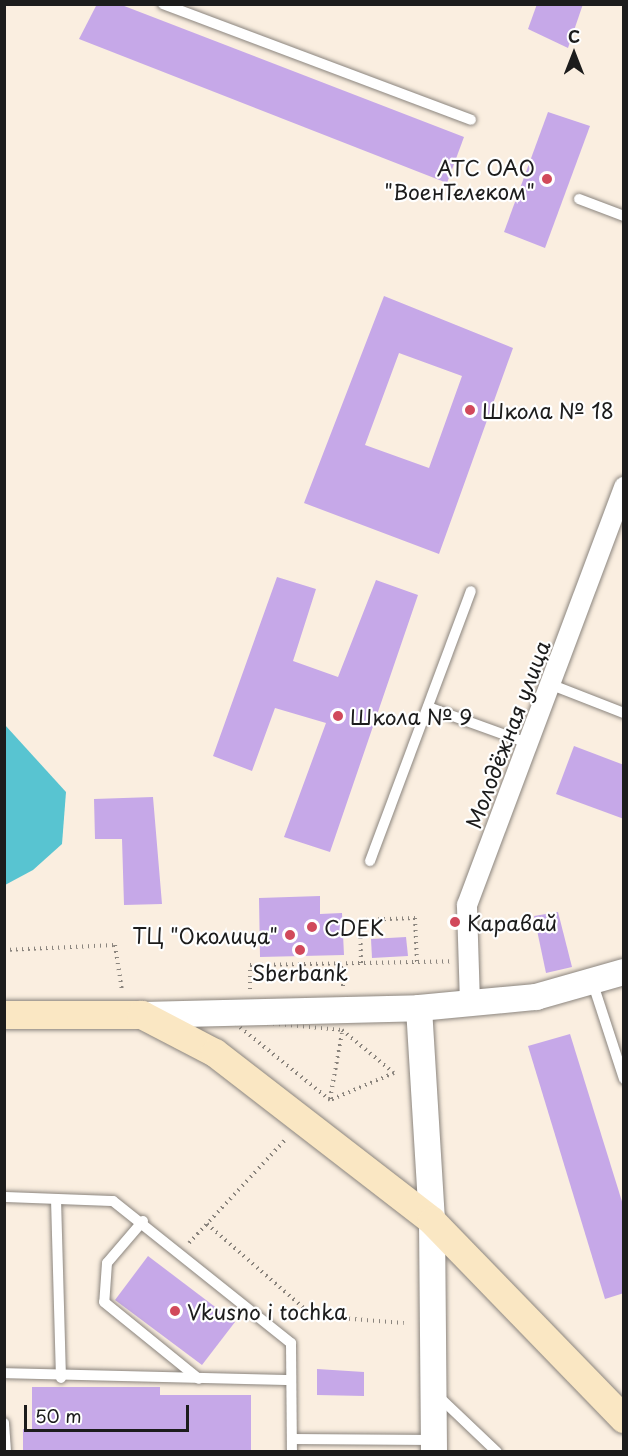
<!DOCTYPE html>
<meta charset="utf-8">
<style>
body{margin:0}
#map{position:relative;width:628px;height:1456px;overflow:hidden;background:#faeee0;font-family:"Playpen Sans",sans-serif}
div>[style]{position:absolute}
.water>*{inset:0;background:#58c4d1}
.building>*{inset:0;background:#c6a8e8}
.path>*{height:4px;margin-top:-2px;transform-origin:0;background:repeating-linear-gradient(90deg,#8b857e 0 1.5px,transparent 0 6px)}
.roads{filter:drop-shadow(0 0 2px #8b857e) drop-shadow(0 0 2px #8b857e)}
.service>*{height:10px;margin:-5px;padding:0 5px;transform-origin:5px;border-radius:5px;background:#fff}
.minor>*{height:20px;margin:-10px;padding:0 10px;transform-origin:10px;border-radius:10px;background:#fff}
.tertiary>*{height:26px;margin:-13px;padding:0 13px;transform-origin:13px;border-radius:13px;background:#fff}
.secondary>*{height:28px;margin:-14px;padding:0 14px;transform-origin:14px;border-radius:14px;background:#fae7c3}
.dots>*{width:16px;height:16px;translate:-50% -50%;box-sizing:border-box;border:3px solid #fff;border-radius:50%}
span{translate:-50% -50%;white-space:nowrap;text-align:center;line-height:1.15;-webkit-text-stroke:4.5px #fff;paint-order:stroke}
.poi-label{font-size:21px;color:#1c1c1c}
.right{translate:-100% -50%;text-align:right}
.left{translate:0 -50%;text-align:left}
.street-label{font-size:21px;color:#1c1c1c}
.frame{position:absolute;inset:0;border:6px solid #1c1c1c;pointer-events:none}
.north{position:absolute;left:544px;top:24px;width:60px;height:60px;-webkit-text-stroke:4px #fff;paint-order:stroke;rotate:0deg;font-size:16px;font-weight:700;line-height:24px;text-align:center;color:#1c1c1c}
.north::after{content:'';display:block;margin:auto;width:21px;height:27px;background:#1c1c1c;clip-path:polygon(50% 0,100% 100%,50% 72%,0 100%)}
.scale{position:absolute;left:24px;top:1405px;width:165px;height:27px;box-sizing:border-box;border:3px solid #1c1c1c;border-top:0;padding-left:8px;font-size:18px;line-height:21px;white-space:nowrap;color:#1c1c1c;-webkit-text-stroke:4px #fff;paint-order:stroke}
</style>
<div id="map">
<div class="water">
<i style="clip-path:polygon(5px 725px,66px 792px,62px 844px,33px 870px,5px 885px)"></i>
</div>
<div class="building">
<i style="clip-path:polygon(97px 4px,119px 4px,464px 137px,447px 183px,79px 39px)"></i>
<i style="clip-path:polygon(537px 4px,583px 4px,568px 48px,528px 29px)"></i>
<i style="clip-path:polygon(548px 112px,590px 126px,545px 248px,504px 232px)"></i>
<i style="clip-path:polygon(evenodd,384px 296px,513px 348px,439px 554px,304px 503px,384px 296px,399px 353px,462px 376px,429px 468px,365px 445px,399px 353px)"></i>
<i style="clip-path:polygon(277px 577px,316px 589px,293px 661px,338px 677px,376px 580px,418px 595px,330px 852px,284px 837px,326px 723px,275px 708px,252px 771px,213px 756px)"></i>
<i style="clip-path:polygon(574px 746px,624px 765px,624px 819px,556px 794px)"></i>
<i style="clip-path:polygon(153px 797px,162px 904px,124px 905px,122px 839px,95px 839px,94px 799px)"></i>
<i style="clip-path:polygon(320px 896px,320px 914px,342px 913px,344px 955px,260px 957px,259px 898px)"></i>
<i style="clip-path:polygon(558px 912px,572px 967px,546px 973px,534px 916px)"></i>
<i style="clip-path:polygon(406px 937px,408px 956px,372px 958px,371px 939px)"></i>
<i style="clip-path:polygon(570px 1034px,624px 1208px,624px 1293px,605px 1299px,528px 1046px)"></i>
<i style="clip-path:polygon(148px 1256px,235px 1322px,202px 1365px,115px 1300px)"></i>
<i style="clip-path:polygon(317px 1369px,364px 1372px,364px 1396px,317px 1395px)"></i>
<i style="clip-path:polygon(32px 1387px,160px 1387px,160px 1395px,251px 1395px,251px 1452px,23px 1452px,23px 1429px,32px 1429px)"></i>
</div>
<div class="path">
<i style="left:4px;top:950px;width:111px;rotate:-2.6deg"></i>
<i style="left:115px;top:945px;width:47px;rotate:81.3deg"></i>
<i style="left:361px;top:963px;width:43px;rotate:-91.3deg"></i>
<i style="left:360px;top:920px;width:55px;rotate:-2.1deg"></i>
<i style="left:415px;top:918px;width:44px;rotate:87.4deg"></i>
<i style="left:343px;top:986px;width:23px;rotate:-88deg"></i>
<i style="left:250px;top:989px;width:24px;rotate:-90deg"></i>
<i style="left:250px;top:965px;width:201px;rotate:-1.1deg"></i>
<i style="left:231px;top:1020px;width:111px;rotate:5.1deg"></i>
<i style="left:342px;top:1030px;width:67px;rotate:39.6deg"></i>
<i style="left:394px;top:1073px;width:69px;rotate:157.1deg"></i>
<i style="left:330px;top:1100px;width:127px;rotate:-141.1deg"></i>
<i style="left:330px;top:1099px;width:67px;rotate:-79.7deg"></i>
<i style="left:207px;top:1224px;width:140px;rotate:41deg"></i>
<i style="left:313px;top:1316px;width:91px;rotate:4.4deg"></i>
<i style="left:189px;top:1243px;width:142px;rotate:-47deg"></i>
</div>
<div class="roads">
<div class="service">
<i style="left:163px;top:4px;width:329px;rotate:20.6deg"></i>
<i style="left:579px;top:199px;width:48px;rotate:20.7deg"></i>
<i style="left:552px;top:685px;width:77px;rotate:21.3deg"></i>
<i style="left:428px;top:707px;width:109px;rotate:19.9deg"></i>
<i style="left:370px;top:861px;width:288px;rotate:-69.5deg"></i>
<i style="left:592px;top:981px;width:103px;rotate:71.9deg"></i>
<i style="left:4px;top:1197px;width:109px;rotate:2.1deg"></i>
<i style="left:113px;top:1201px;width:228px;rotate:38.6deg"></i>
<i style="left:291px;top:1343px;width:109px;rotate:89.5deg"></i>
<i style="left:56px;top:1199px;width:179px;rotate:88.4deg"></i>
<i style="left:143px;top:1221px;width:55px;rotate:130.6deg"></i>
<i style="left:107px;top:1263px;width:39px;rotate:94deg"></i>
<i style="left:104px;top:1302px;width:122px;rotate:39deg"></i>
<i style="left:4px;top:1373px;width:287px;rotate:1.4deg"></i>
<i style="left:436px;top:1394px;width:84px;rotate:43.6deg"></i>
<i style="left:4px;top:1423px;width:29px;rotate:86deg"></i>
<i style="left:292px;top:1439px;width:141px;rotate:0.4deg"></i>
</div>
<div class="minor">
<i style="left:470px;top:1003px;width:98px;rotate:-91.8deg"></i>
<i style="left:467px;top:905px;width:447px;rotate:-69.4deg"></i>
</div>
<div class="tertiary">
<i style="left:419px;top:1008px;width:213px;rotate:86.5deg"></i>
<i style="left:432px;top:1221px;width:231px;rotate:89.5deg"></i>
<i style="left:142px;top:1015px;width:277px;rotate:-1.4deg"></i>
<i style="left:419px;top:1008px;width:118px;rotate:-5.4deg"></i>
<i style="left:536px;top:997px;width:91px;rotate:-15.9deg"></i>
</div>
<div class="secondary">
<i style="left:4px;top:1015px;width:138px"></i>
<i style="left:142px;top:1015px;width:82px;rotate:27.5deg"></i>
<i style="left:215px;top:1053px;width:274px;rotate:37.7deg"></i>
<i style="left:432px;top:1221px;width:276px;rotate:45.9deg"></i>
</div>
</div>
<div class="dots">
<i style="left:547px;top:179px;background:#d1495b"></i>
<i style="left:470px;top:410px;background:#d1495b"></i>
<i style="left:338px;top:716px;background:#d1495b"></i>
<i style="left:455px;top:922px;background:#d1495b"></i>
<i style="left:312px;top:927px;background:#d1495b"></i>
<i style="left:290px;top:935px;background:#d1495b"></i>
<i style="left:300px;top:950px;background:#d1495b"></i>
<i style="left:175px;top:1311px;background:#d1495b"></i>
</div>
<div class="poi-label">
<span class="right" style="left:535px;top:179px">АТС ОАО<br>"ВоенТелеком"</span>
<span class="left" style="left:482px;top:410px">Школа № 18</span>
<span class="left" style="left:350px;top:716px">Школа № 9</span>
<span class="left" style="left:467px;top:922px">Каравай</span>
<span class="left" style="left:324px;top:927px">CDEK</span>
<span class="right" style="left:278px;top:935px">ТЦ "Околица"</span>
<span style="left:300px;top:972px">Sberbank</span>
<span class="left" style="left:187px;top:1311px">Vkusno i tochka</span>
</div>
<div class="street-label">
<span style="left:507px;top:734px;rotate:-69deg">Молодёжная улица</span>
</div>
<div class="frame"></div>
<div class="north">С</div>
<div class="scale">50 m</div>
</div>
